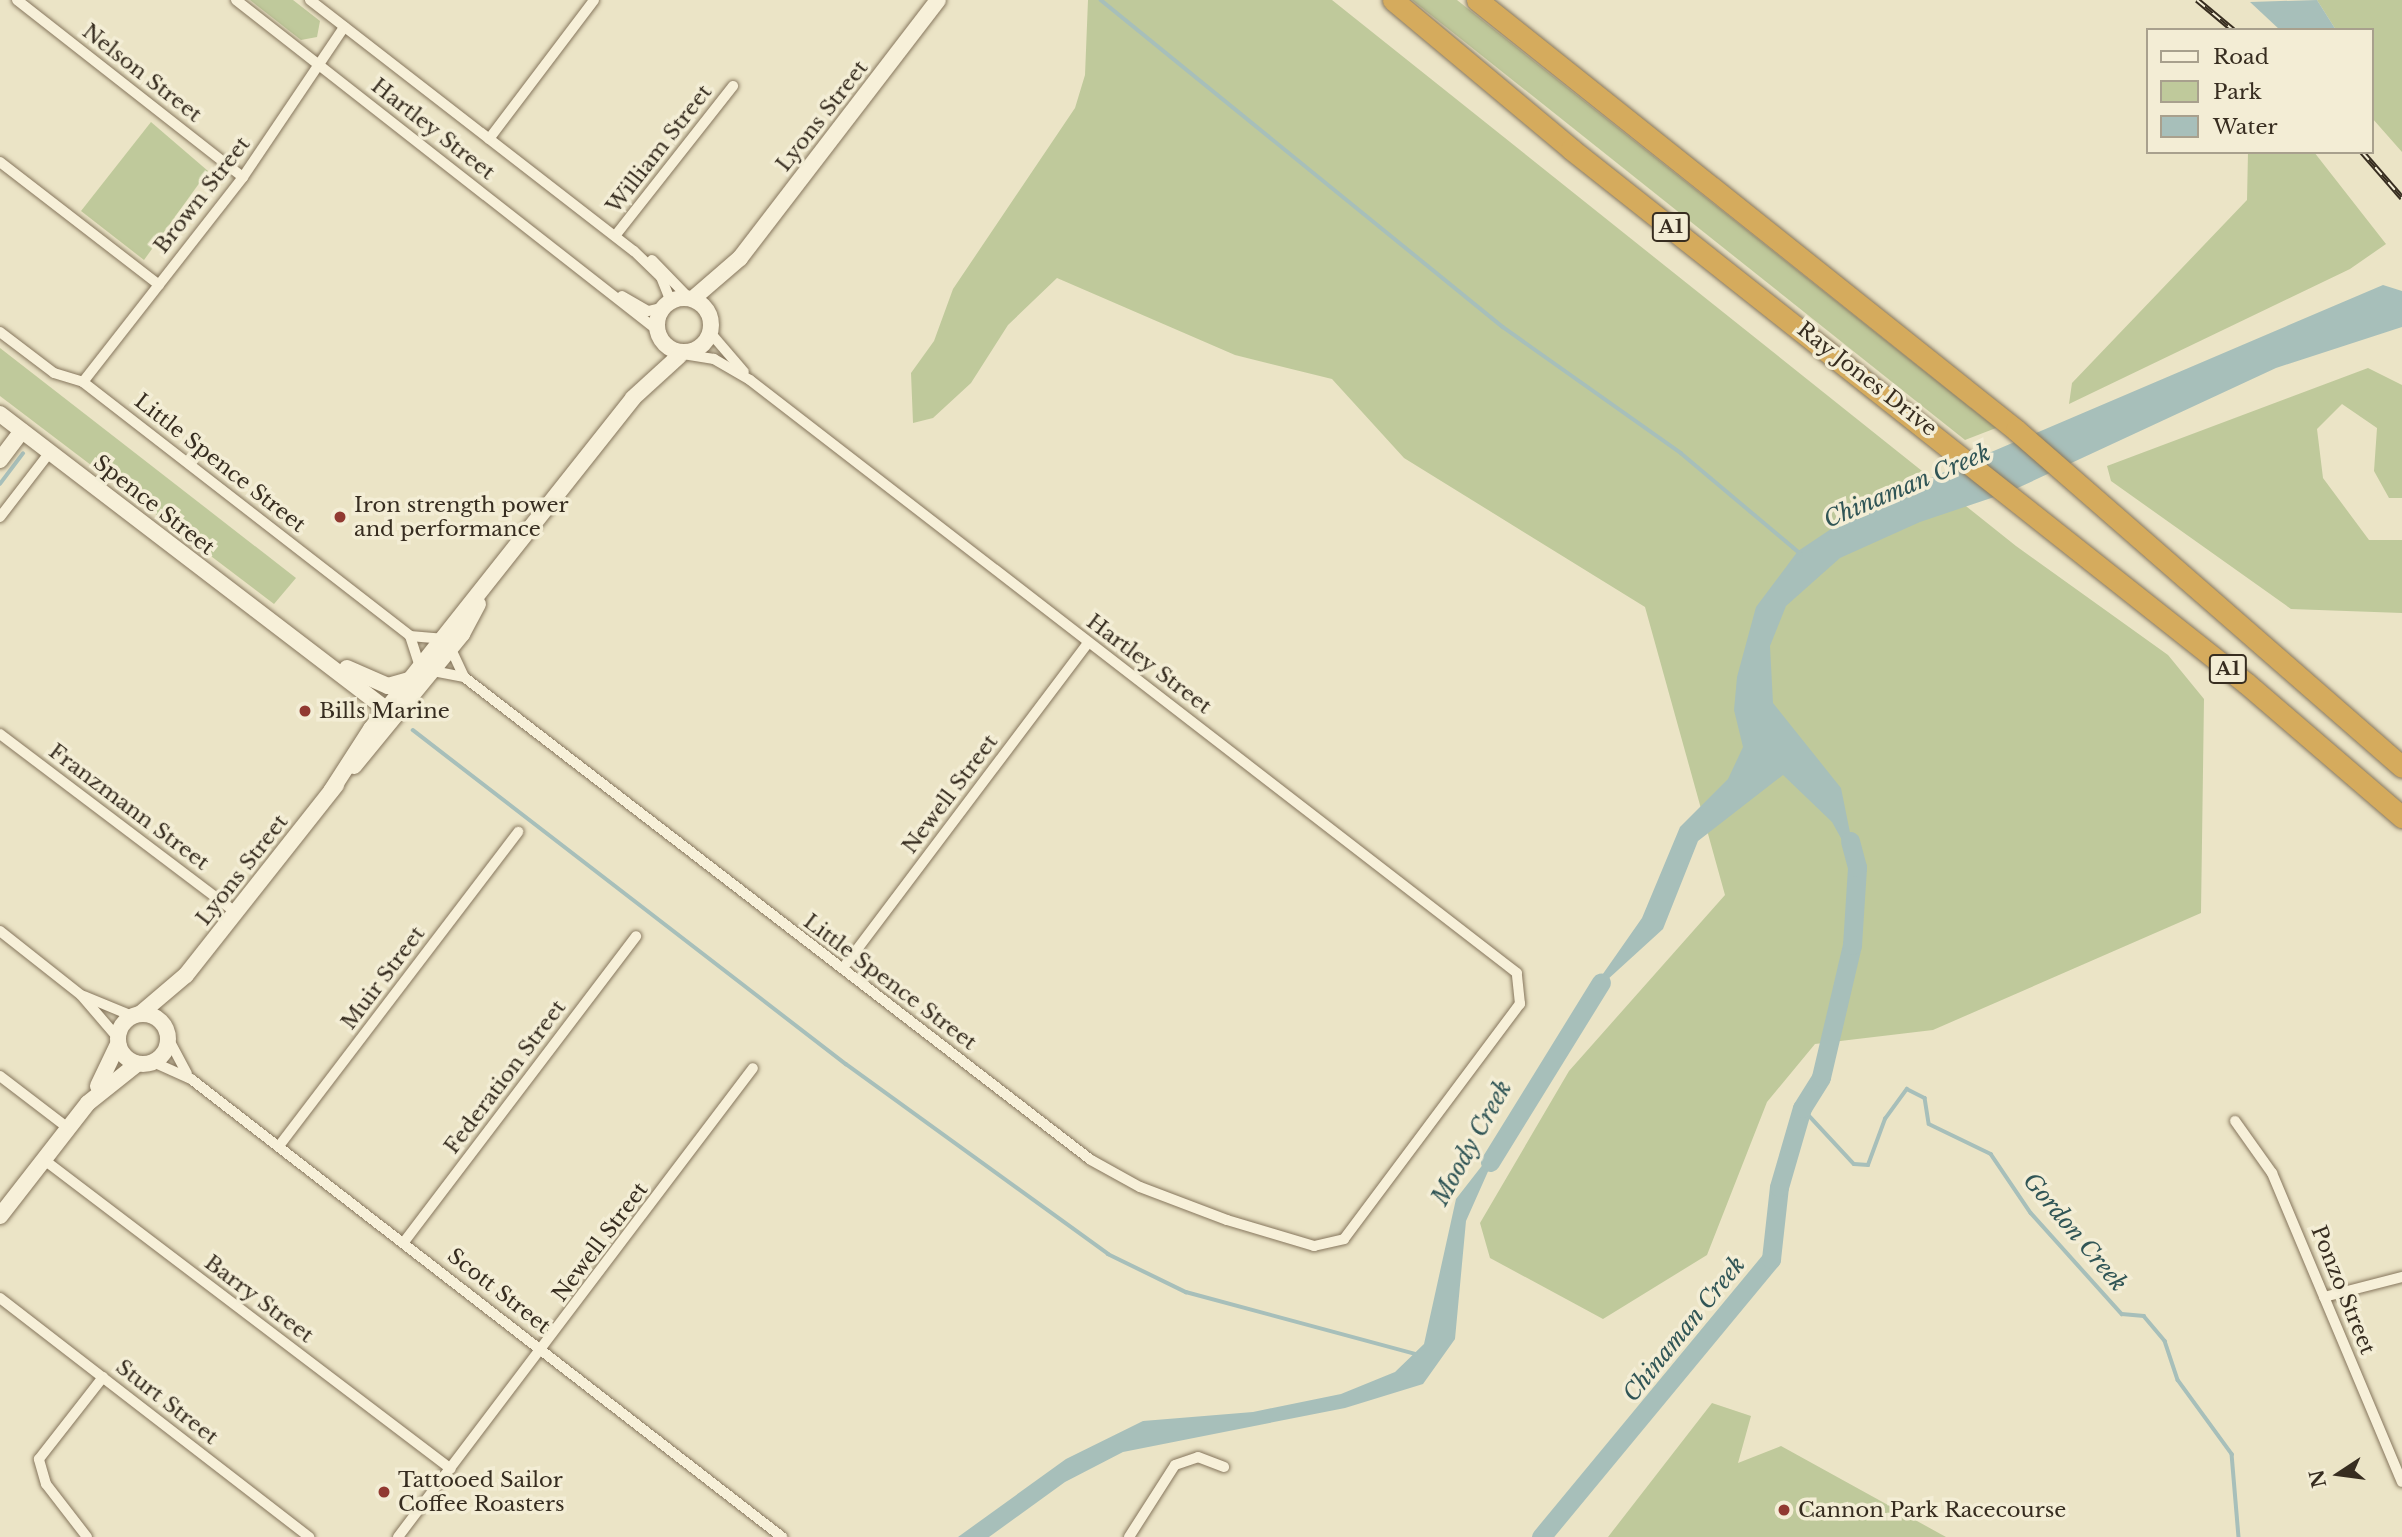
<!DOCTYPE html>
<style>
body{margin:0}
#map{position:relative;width:2402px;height:1537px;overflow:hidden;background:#ebe4c6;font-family:"Libre Baskerville",serif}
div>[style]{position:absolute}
.green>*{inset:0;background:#bfc99b}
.water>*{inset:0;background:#a7bfba}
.stream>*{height:3.5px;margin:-1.75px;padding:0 1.75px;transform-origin:1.75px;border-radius:1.75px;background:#a7bfba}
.river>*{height:19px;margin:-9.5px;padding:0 9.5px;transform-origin:9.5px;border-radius:9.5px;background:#a7bfba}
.roads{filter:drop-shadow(0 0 2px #86765d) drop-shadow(0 0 2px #86765d)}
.street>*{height:10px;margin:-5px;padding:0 5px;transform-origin:5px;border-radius:5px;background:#f7f0d9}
.secondary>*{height:16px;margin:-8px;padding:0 8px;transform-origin:8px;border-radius:8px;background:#f7f0d9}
.secondary>.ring{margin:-8px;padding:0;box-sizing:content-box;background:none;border:16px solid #f7f0d9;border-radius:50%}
.highway>*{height:21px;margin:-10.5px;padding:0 10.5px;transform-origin:10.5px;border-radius:10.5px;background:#d5ab5d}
.rail>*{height:6px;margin-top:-3px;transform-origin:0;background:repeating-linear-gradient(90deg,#f3edd5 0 10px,#372d20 0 20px);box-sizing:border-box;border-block:2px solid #372d20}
.dots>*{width:19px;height:19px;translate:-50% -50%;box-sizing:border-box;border:4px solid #f3edd5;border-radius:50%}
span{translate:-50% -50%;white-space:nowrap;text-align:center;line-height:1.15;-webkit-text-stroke:7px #f3edd5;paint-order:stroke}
.shield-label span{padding:2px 5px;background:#f3edd5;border:2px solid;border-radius:5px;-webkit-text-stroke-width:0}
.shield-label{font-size:19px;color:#372d20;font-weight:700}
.street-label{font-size:21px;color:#372d20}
.poi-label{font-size:21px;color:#372d20}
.left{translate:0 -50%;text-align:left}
.water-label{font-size:23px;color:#305556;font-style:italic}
.legend{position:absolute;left:2146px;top:28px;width:228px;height:126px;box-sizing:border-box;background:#f3edd5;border:2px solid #a8a08d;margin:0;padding:9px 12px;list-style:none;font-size:21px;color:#372d20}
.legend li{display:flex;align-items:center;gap:14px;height:35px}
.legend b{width:35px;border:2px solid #a8a08d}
.north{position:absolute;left:2304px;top:1439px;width:70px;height:70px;-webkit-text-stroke:5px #f3edd5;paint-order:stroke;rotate:257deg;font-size:19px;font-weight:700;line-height:28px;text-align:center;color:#372d20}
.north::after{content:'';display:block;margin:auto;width:24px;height:32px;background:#372d20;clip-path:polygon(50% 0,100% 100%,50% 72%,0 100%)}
</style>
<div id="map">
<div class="green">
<i style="clip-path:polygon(250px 0,293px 0,320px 21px,317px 37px,301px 40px)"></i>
<i style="clip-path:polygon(1088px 0,1332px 0,2016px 546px,2168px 655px,2204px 699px,2201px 913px,1933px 1030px,1815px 1044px,1767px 1102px,1707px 1255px,1603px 1319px,1490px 1258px,1480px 1223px,1569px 1071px,1725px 895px,1645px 607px,1404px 458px,1332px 379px,1235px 355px,1057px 278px,1008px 325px,971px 383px,933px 418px,913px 423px,911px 373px,934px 341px,953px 289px,1075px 108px,1085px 75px)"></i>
<i style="clip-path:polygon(1412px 0,1457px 0,1996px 428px,1965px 440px)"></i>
<i style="clip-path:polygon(2317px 0,2402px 0,2402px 152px,2372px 118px,2372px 30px,2336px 30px)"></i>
<i style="clip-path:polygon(151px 122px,208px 171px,144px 260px,81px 211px)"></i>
<i style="clip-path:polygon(2248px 152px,2314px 152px,2386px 244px,2350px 269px,2069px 404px,2072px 383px,2247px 200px)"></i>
<i style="clip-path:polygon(0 348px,296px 578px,274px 604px,0 396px)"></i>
<i style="clip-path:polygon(2368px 368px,2402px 385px,2402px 498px,2389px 498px,2374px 471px,2377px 428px,2342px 404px,2317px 429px,2323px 478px,2369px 540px,2402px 540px,2402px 613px,2291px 609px,2111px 481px,2107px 466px)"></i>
<i style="clip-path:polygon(1712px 1403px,1751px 1416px,1738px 1463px,1781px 1446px,1946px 1537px,1608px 1537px)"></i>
</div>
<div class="water">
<i style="clip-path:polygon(2317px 0,2336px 30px,2280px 30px,2250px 2px)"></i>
<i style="clip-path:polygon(2383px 285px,2402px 291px,2402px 327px,2276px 368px,2009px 492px,1920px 522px,1840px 558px,1786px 606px,1770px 646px,1773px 703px,1841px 788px,1857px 867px,1832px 822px,1783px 775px,1698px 841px,1663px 929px,1584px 1001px,1642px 918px,1680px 827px,1728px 779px,1743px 747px,1734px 710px,1737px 677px,1756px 607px,1798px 551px,1867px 505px)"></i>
<i style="clip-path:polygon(1502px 1140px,1466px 1221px,1455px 1339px,1423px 1384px,1345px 1408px,1123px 1452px,1065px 1482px,989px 1537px,958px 1537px,1066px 1459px,1143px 1421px,1253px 1412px,1341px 1394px,1395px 1372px,1424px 1344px,1456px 1199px)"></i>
</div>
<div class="stream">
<i style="left:1101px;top:0;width:518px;rotate:39.13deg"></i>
<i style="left:1503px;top:327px;width:218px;rotate:35.3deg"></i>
<i style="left:1681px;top:453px;width:157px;rotate:40.1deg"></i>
<i style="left:0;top:484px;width:38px;rotate:-53deg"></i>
<i style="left:413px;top:730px;width:547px;rotate:37.65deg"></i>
<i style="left:846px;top:1064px;width:324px;rotate:35.9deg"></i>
<i style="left:1108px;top:1254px;width:87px;rotate:26deg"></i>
<i style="left:1186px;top:1292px;width:238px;rotate:15.1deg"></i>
<i style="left:1802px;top:1108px;width:76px;rotate:47.1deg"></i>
<i style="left:1854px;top:1164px;width:14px;rotate:4deg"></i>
<i style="left:1868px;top:1165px;width:49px;rotate:-69.7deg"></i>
<i style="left:1885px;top:1119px;width:37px;rotate:-54deg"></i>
<i style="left:1907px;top:1089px;width:20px;rotate:27deg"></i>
<i style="left:1925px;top:1098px;width:26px;rotate:81deg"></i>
<i style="left:1929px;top:1124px;width:69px;rotate:25.8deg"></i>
<i style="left:1991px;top:1154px;width:71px;rotate:55.9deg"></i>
<i style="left:2031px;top:1213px;width:136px;rotate:48deg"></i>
<i style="left:2122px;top:1314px;width:22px;rotate:5deg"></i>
<i style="left:2144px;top:1316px;width:33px;rotate:50deg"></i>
<i style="left:2165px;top:1341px;width:41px;rotate:71.6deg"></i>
<i style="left:2178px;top:1380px;width:92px;rotate:53.9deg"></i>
<i style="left:2232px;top:1454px;width:83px;rotate:85.2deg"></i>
</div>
<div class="river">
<i style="left:1490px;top:1162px;width:211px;rotate:-58.3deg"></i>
<i style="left:1541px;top:1537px;width:361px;rotate:-50.4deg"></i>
<i style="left:1771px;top:1259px;width:72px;rotate:-83.7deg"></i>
<i style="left:1779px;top:1187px;width:82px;rotate:-73.8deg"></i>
<i style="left:1802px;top:1108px;width:36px;rotate:-58deg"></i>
<i style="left:1821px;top:1077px;width:136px;rotate:-76.8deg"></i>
<i style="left:1852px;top:945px;width:78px;rotate:-86.3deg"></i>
<i style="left:1857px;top:867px;width:27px;rotate:-105deg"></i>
</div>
<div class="roads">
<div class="street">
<i style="left:17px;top:0;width:287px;rotate:38.1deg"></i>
<i style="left:236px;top:0;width:540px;rotate:38.08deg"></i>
<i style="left:310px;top:0;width:410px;rotate:37.8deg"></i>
<i style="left:634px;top:251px;width:37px;rotate:44deg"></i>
<i style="left:661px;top:277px;width:27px;rotate:68deg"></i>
<i style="left:489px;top:139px;width:174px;rotate:-52.9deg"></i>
<i style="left:0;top:162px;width:201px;rotate:37.7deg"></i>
<i style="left:615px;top:236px;width:191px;rotate:-51.8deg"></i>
<i style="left:652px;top:260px;width:49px;rotate:45.8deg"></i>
<i style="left:622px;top:296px;width:30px;rotate:30deg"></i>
<i style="left:648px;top:311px;width:18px;rotate:-13deg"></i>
<i style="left:708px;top:330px;width:55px;rotate:49.4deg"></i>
<i style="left:0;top:332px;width:68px;rotate:37.2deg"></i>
<i style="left:54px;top:373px;width:30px;rotate:17deg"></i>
<i style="left:83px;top:382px;width:414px;rotate:37.8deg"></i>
<i style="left:410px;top:636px;width:33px;rotate:72deg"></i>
<i style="left:83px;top:382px;width:260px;rotate:-52deg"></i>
<i style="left:243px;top:177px;width:181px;rotate:-56deg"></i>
<i style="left:0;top:517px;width:82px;rotate:-52.4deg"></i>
<i style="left:410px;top:636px;width:32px;rotate:5deg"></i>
<i style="left:451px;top:649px;width:31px;rotate:65deg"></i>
<i style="left:464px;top:677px;width:791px;rotate:37.61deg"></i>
<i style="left:1091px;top:1160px;width:56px;rotate:28.9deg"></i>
<i style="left:1140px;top:1187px;width:93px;rotate:20.8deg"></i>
<i style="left:1227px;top:1220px;width:91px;rotate:16.6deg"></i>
<i style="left:1314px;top:1246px;width:31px;rotate:-13deg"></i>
<i style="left:1344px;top:1239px;width:294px;rotate:-53.2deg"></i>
<i style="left:1520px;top:1004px;width:31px;rotate:-96deg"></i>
<i style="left:1517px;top:973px;width:970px;rotate:-142.29deg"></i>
<i style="left:750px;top:380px;width:42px;rotate:-149.7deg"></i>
<i style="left:714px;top:359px;width:25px;rotate:-171deg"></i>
<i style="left:433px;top:671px;width:32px;rotate:11deg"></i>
<i style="left:0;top:734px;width:295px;rotate:37.1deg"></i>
<i style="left:0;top:931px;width:103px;rotate:38.3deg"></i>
<i style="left:81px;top:995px;width:57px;rotate:49.3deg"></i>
<i style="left:843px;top:968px;width:407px;rotate:-53deg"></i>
<i style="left:84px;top:996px;width:52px;rotate:22.6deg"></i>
<i style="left:168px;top:1038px;width:40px;rotate:62deg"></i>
<i style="left:153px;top:1062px;width:42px;rotate:24.1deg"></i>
<i style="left:191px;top:1079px;width:748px;rotate:37.77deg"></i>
<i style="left:0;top:1076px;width:86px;rotate:37.4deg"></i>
<i style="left:2235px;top:1121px;width:64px;rotate:54.6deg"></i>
<i style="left:2272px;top:1173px;width:335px;rotate:67.2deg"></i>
<i style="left:279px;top:1146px;width:395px;rotate:-52.7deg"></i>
<i style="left:43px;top:1159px;width:512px;rotate:37.23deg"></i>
<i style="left:404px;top:1242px;width:384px;rotate:-52.8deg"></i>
<i style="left:2324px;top:1297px;width:81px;rotate:-14.4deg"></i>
<i style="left:0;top:1298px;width:391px;rotate:37.7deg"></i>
<i style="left:87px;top:1537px;width:67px;rotate:-127.7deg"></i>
<i style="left:46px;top:1484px;width:26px;rotate:-106deg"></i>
<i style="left:39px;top:1459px;width:104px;rotate:-52deg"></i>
<i style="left:398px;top:1537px;width:588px;rotate:-52.88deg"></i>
<i style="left:1129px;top:1537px;width:85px;rotate:-57.4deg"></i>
<i style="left:1175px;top:1465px;width:24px;rotate:-19deg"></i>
<i style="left:1198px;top:1457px;width:28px;rotate:21deg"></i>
</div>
<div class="secondary">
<i style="left:696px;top:296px;width:58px;rotate:-40.8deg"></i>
<i style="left:740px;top:258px;width:325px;rotate:-52.5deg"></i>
<i class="ring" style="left:657px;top:298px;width:38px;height:38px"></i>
<i style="left:0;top:414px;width:494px;rotate:37.4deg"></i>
<i style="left:0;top:460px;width:36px;rotate:-53deg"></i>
<i style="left:347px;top:668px;width:45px;rotate:23.7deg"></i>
<i style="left:388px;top:686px;width:22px;rotate:-16deg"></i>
<i style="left:354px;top:766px;width:171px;rotate:-50.7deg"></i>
<i style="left:462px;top:634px;width:34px;rotate:-62deg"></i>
<i style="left:331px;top:791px;width:74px;rotate:-57.2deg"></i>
<i style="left:371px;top:729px;width:422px;rotate:-51.6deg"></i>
<i style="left:633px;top:398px;width:62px;rotate:-42.4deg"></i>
<i class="ring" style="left:118px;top:1014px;width:34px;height:34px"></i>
<i style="left:140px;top:1014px;width:60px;rotate:-40.3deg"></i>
<i style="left:186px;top:975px;width:242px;rotate:-51.7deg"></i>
<i style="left:98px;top:1086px;width:47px;rotate:-64.5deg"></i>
<i style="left:0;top:1216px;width:143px;rotate:-52.1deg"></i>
<i style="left:88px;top:1103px;width:63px;rotate:-38.5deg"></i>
</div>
<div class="highway">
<i style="left:1393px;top:0;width:232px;rotate:39.9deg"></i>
<i style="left:1571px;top:149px;width:861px;rotate:38.35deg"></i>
<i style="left:2246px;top:683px;width:206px;rotate:40.7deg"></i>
<i style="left:1477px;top:0;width:690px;rotate:38.58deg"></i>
<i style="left:2016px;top:430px;width:512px;rotate:41.12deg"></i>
</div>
</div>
<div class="rail">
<i style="left:2197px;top:0;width:47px;rotate:39.8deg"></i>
<i style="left:2362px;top:152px;width:61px;rotate:49deg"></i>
</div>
<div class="dots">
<i style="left:340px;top:517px;background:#913931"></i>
<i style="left:305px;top:711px;background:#913931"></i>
<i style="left:384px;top:1492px;background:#913931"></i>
<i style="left:1784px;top:1510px;background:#913931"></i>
</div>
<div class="shield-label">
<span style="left:1671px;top:227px">A1</span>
<span style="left:2228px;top:669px">A1</span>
</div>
<div class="street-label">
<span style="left:142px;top:73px;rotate:38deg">Nelson Street</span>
<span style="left:822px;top:116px;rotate:-52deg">Lyons Street</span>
<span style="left:433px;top:129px;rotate:38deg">Hartley Street</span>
<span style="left:659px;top:149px;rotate:-52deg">William Street</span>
<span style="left:202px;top:195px;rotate:-52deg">Brown Street</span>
<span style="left:1867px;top:379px;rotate:38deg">Ray Jones Drive</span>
<span style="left:220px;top:463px;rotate:38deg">Little Spence Street</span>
<span style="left:154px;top:505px;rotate:38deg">Spence Street</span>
<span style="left:1149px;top:664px;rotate:37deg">Hartley Street</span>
<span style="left:950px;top:794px;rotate:-53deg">Newell Street</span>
<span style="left:129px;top:807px;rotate:37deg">Franzmann Street</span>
<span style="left:242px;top:870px;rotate:-52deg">Lyons Street</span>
<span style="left:383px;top:978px;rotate:-53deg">Muir Street</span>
<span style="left:890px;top:982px;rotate:37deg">Little Spence Street</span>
<span style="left:505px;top:1077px;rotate:-53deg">Federation Street</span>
<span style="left:600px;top:1242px;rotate:-53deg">Newell Street</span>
<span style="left:2343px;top:1290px;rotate:68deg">Ponzo Street</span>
<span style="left:499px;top:1291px;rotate:38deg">Scott Street</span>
<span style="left:259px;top:1299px;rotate:37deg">Barry Street</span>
<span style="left:167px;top:1402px;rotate:38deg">Sturt Street</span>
</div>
<div class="poi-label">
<span class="left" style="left:354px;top:517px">Iron strength power<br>and performance</span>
<span class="left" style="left:319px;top:711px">Bills Marine</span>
<span class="left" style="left:398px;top:1492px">Tattooed Sailor<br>Coffee Roasters</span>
<span class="left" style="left:1798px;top:1510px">Cannon Park Racecourse</span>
</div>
<div class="water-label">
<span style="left:1907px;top:486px;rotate:-23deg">Chinaman Creek</span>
<span style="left:1472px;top:1143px;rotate:-61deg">Moody Creek</span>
<span style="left:2075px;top:1232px;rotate:50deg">Gordon Creek</span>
<span style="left:1684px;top:1329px;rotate:-51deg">Chinaman Creek</span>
</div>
<ul class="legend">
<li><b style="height:9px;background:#f7f0d9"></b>Road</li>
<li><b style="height:19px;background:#bfc99b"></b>Park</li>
<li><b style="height:19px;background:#a7bfba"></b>Water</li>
</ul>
<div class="north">N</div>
</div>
